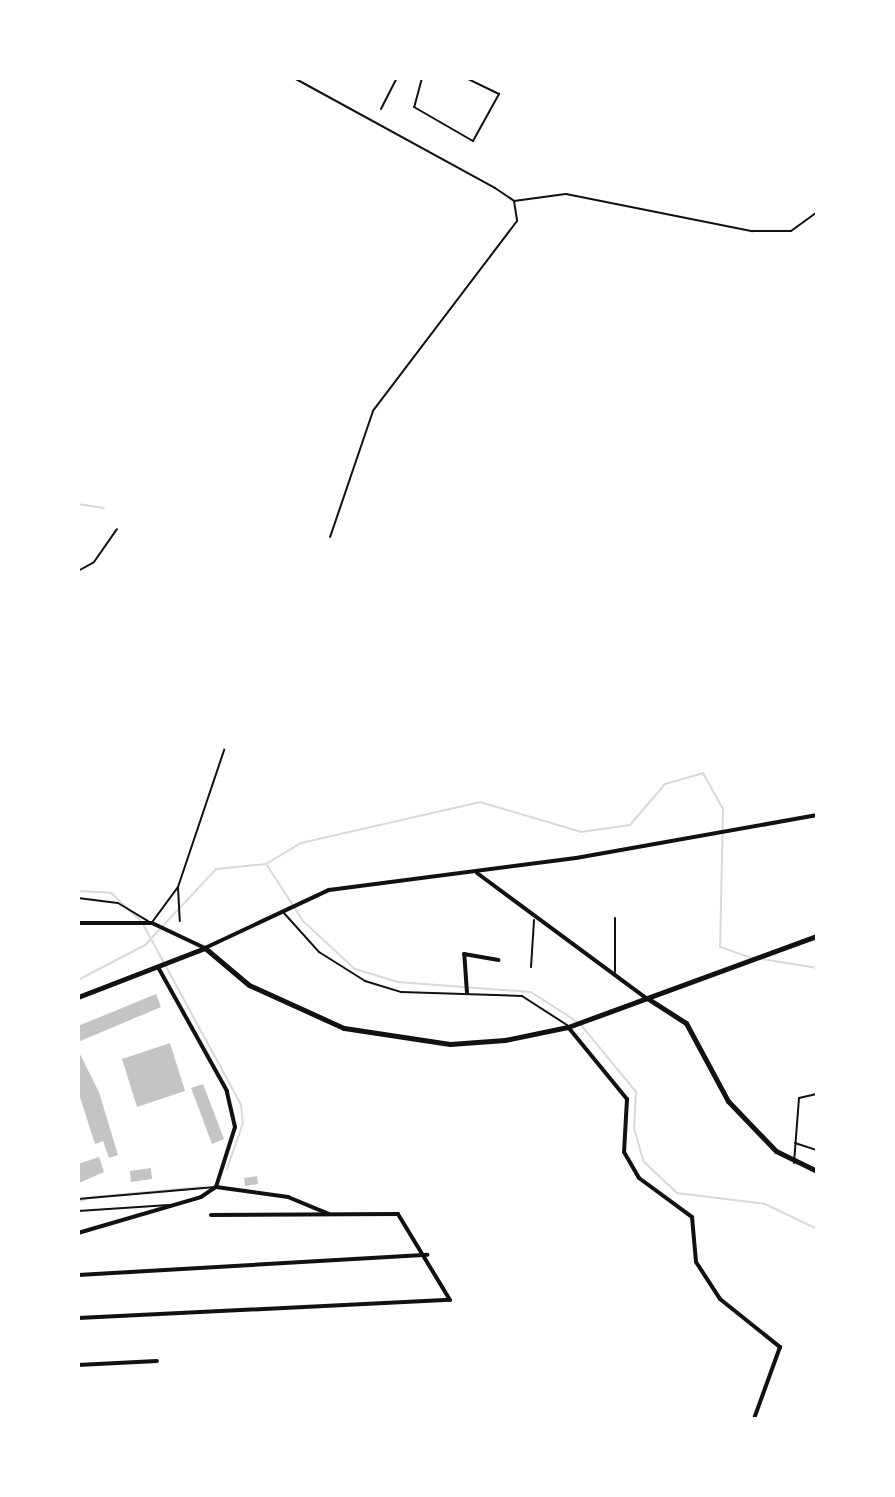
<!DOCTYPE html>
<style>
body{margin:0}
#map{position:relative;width:895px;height:1497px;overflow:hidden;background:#fff;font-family:"Roboto Condensed",sans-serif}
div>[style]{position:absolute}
.stream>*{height:2px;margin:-1px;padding:0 1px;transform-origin:1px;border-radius:1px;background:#d9d9d9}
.building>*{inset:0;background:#c4c4c4}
.service>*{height:2px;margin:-1px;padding:0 1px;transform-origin:1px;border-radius:1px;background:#111}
.minor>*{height:4px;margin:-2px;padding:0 2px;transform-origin:2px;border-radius:2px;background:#111}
.tertiary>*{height:5px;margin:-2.5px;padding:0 2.5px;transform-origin:2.5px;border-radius:2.5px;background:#111}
span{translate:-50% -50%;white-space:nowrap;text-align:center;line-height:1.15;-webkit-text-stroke:6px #fff;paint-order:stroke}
.frame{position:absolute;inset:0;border:80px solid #fff;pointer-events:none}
</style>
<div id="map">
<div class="stream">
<i style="left:78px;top:504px;width:26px;rotate:9deg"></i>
<i style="left:267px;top:865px;width:67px;rotate:57.3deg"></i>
<i style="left:303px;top:921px;width:71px;rotate:42.7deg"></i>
<i style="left:355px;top:969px;width:45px;rotate:16.8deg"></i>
<i style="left:398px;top:982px;width:133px;rotate:4.3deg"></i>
<i style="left:531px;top:992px;width:54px;rotate:32.8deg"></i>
<i style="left:78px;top:891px;width:33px;rotate:3deg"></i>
<i style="left:111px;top:893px;width:40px;rotate:43deg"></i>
<i style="left:144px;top:926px;width:204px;rotate:61.5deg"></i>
<i style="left:241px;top:1105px;width:18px;rotate:84deg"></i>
<i style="left:243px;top:1123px;width:49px;rotate:109.2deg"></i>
<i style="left:762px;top:959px;width:56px;rotate:9.3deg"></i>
<i style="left:78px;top:980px;width:76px;rotate:-27.6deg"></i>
<i style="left:145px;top:945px;width:104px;rotate:-46.9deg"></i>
<i style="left:216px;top:869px;width:50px;rotate:-5.7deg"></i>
<i style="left:266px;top:864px;width:41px;rotate:-31deg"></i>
<i style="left:301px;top:843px;width:184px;rotate:-12.9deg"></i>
<i style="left:480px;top:802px;width:105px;rotate:16.5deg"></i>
<i style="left:581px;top:832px;width:49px;rotate:-8.1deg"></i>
<i style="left:630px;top:825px;width:54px;rotate:-49.5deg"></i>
<i style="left:665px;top:784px;width:40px;rotate:-16deg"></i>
<i style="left:703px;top:773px;width:41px;rotate:60.9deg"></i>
<i style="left:723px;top:809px;width:138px;rotate:91.2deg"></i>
<i style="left:720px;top:947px;width:34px;rotate:19deg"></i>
<i style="left:581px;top:1025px;width:87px;rotate:50.6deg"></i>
<i style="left:636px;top:1092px;width:36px;rotate:93deg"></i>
<i style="left:634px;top:1128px;width:35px;rotate:74deg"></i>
<i style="left:644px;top:1162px;width:45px;rotate:43.2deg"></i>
<i style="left:677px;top:1193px;width:89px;rotate:7.1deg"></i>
<i style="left:765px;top:1204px;width:58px;rotate:25.7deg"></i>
<i style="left:92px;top:1197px;width:110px;rotate:-5.2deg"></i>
<i style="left:78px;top:1202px;width:9px;rotate:-21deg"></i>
</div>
<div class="building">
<i style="clip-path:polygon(156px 994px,161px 1007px,78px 1042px,78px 1026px)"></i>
<i style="clip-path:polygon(170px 1043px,185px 1091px,137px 1107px,122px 1059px)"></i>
<i style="clip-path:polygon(78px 1050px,99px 1092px,118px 1155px,109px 1158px,103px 1141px,95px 1144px,78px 1091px)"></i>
<i style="clip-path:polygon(203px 1084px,224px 1139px,212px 1144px,191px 1088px)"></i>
<i style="clip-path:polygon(99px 1157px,104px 1172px,79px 1183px,78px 1164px)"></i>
<i style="clip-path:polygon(151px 1168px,152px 1179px,131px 1182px,130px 1171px)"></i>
<i style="clip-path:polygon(257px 1176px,258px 1184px,245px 1186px,244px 1178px)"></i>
</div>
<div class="service">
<i style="left:294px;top:78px;width:229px;rotate:28.7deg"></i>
<i style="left:495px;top:188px;width:23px;rotate:34deg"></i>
<i style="left:514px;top:201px;width:20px;rotate:81deg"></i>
<i style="left:517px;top:221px;width:238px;rotate:127.2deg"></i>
<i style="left:373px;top:411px;width:133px;rotate:108.8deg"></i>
<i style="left:422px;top:78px;width:30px;rotate:105deg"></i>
<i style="left:414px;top:107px;width:68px;rotate:30deg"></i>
<i style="left:473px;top:141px;width:54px;rotate:-61deg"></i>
<i style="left:499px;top:94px;width:37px;rotate:-154deg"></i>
<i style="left:381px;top:109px;width:35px;rotate:-63deg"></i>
<i style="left:514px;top:201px;width:52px;rotate:-7.7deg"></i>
<i style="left:566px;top:194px;width:190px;rotate:11.3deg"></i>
<i style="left:752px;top:231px;width:39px"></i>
<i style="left:791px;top:231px;width:32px;rotate:-36deg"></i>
<i style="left:78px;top:571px;width:18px;rotate:-29deg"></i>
<i style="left:94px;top:562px;width:40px;rotate:-55.1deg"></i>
<i style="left:178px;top:887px;width:34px;rotate:87deg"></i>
<i style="left:78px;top:898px;width:40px;rotate:7.1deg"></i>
<i style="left:118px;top:903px;width:35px;rotate:31deg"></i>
<i style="left:283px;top:912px;width:54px;rotate:48deg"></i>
<i style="left:319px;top:952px;width:54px;rotate:32.2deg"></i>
<i style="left:365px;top:981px;width:38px;rotate:17deg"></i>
<i style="left:401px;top:992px;width:121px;rotate:1.9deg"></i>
<i style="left:522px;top:996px;width:54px;rotate:32.8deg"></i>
<i style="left:615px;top:918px;width:54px;rotate:90deg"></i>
<i style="left:153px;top:921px;width:42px;rotate:-53.7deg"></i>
<i style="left:178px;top:887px;width:145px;rotate:-71.4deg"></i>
<i style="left:531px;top:967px;width:47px;rotate:-86.3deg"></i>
<i style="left:795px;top:1143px;width:23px;rotate:18deg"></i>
<i style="left:794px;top:1163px;width:65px;rotate:-85.6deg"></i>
<i style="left:799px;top:1098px;width:18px;rotate:-13deg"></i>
<i style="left:78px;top:1199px;width:138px;rotate:-5deg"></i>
<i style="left:78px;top:1211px;width:91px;rotate:-3.8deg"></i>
</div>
<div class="minor">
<i style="left:477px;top:873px;width:210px;rotate:36.5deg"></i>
<i style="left:78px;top:923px;width:74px"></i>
<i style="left:152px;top:923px;width:59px;rotate:25.3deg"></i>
<i style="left:205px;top:948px;width:137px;rotate:-25.1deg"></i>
<i style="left:329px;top:890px;width:249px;rotate:-7.4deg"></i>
<i style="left:576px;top:858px;width:245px;rotate:-10.1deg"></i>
<i style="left:467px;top:993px;width:39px;rotate:-94deg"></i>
<i style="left:464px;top:954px;width:35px;rotate:10deg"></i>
<i style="left:568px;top:1027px;width:93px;rotate:50.7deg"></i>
<i style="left:627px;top:1099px;width:53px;rotate:93.2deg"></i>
<i style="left:624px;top:1152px;width:30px;rotate:60deg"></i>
<i style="left:639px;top:1178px;width:66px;rotate:36.3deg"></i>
<i style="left:692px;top:1217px;width:45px;rotate:84.9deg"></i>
<i style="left:696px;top:1262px;width:44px;rotate:57deg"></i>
<i style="left:720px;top:1299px;width:77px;rotate:38.7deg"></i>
<i style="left:780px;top:1347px;width:77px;rotate:109.9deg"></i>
<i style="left:216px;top:1187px;width:73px;rotate:7.9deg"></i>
<i style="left:288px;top:1197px;width:44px;rotate:22.5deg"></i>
<i style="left:78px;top:1233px;width:128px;rotate:-16.3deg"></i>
<i style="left:201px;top:1197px;width:18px;rotate:-34deg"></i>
<i style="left:216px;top:1187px;width:63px;rotate:-72.4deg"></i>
<i style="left:235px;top:1127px;width:37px;rotate:-103deg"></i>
<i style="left:227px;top:1091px;width:142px;rotate:-119.1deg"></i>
<i style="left:78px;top:1275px;width:350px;rotate:-3.3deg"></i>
<i style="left:78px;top:1318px;width:372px;rotate:-2.8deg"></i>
<i style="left:450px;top:1300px;width:100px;rotate:-121.2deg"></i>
<i style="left:398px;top:1214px;width:187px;rotate:179.7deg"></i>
<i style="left:78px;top:1365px;width:79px;rotate:-2.9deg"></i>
</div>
<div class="tertiary">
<i style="left:78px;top:997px;width:136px;rotate:-21.1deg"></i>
<i style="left:205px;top:948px;width:57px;rotate:40.1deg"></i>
<i style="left:249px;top:985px;width:104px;rotate:24.4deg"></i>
<i style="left:344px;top:1028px;width:107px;rotate:8.6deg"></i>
<i style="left:450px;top:1044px;width:55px;rotate:-4.2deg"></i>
<i style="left:505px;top:1040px;width:64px;rotate:-11.7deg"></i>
<i style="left:568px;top:1027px;width:265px;rotate:-20.1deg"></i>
<i style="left:647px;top:998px;width:46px;rotate:32.7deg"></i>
<i style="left:686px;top:1023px;width:89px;rotate:61.7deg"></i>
<i style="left:728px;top:1101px;width:69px;rotate:46.2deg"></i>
<i style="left:776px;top:1151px;width:46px;rotate:26deg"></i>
</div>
<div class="frame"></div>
</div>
